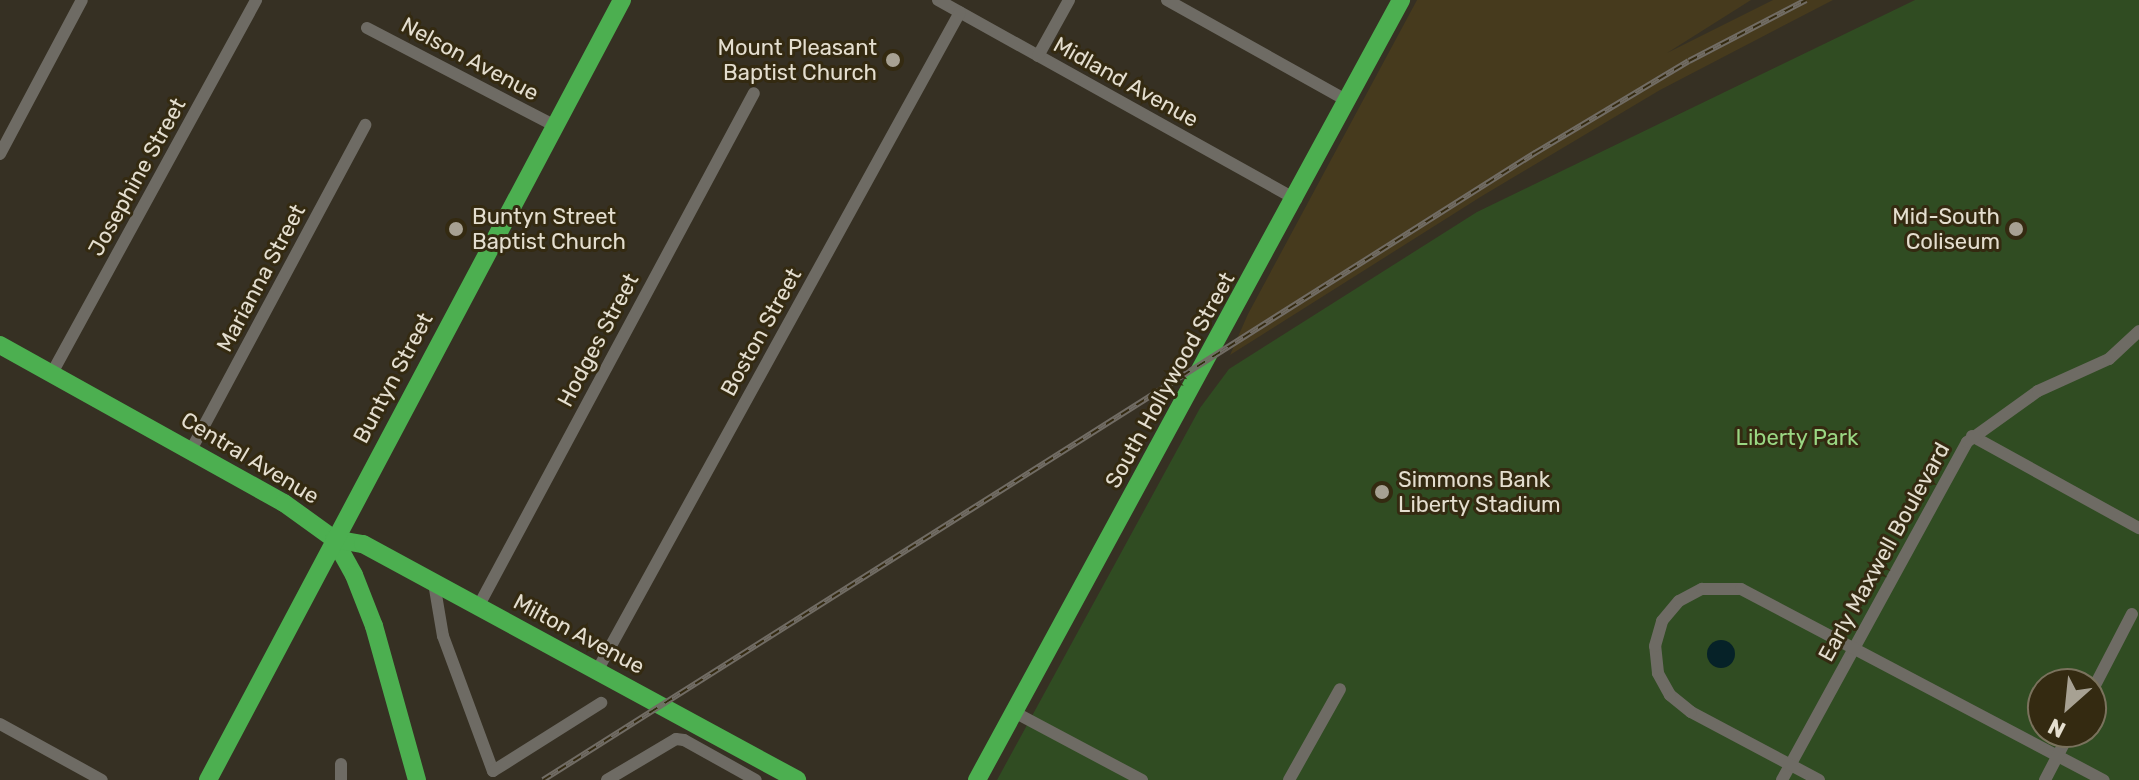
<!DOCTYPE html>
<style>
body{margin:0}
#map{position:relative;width:2139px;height:780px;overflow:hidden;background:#363023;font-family:Rubik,sans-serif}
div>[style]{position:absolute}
.built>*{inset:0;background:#463a1d}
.green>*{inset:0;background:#304c22}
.water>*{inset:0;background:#062228}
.round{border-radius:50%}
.street>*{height:12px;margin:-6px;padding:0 6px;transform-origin:6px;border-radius:6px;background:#6e6b64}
.fast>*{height:18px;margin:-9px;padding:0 9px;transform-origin:9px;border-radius:9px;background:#4caf50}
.rail>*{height:6px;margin-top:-3px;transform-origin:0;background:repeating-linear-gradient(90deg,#342a11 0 9px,#716c64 0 18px);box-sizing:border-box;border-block:2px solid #716c64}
.dots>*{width:22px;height:22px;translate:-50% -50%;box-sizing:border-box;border:4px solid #342a11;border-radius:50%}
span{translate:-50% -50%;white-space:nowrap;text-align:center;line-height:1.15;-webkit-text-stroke:6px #342a11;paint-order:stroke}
.poi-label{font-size:22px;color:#e4decf}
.right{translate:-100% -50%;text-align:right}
.left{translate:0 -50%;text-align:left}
.street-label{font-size:22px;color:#e4decf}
.park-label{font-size:22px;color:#9ad783}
.north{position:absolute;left:2027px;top:668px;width:80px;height:80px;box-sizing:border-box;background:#342a11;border:2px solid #7a725d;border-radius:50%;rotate:207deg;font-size:22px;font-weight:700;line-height:32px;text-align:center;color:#e4decf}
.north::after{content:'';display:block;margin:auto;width:28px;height:36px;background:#a7a193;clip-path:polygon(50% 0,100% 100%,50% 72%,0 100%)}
</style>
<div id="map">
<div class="built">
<i style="clip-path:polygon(1417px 0,1751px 0,1667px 53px,1773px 0,1833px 0,1660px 90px,1482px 196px,1230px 355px,1248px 314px)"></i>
</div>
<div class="green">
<i style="clip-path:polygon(evenodd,1915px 0,2139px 0,2139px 780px,997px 780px,1200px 408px,1229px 369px,1477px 212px,1915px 0,2043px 684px,2091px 684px,2091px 732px,2043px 732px,2043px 684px)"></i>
</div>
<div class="water">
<i class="round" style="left:1707px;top:640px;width:28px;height:28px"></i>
</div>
<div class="street">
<i style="left:938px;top:0;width:410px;rotate:29.1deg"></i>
<i style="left:1167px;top:0;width:207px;rotate:29.2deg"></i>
<i style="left:367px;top:28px;width:212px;rotate:27.5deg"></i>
<i style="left:1038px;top:56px;width:64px;rotate:-61deg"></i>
<i style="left:0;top:154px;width:174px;rotate:-62deg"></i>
<i style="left:52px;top:373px;width:425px;rotate:-61.3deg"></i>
<i style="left:1972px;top:436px;width:191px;rotate:28.9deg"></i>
<i style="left:191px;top:450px;width:369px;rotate:-61.8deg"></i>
<i style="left:434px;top:583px;width:54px;rotate:80.4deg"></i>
<i style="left:443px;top:636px;width:144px;rotate:69.7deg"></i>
<i style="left:493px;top:771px;width:128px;rotate:-32.2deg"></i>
<i style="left:478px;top:607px;width:583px;rotate:-61.77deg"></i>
<i style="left:597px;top:671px;width:752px;rotate:-61.15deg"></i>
<i style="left:2091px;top:693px;width:89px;rotate:-62.6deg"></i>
<i style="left:1014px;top:712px;width:145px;rotate:28deg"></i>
<i style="left:0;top:724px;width:116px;rotate:28.8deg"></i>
<i style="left:341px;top:780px;width:16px;rotate:-90deg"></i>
<i style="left:607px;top:780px;width:80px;rotate:-30.7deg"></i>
<i style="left:676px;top:739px;width:8px;rotate:7deg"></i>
<i style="left:684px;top:740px;width:82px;rotate:29.1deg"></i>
<i style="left:1289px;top:780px;width:104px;rotate:-60.7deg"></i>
<i style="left:1782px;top:780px;width:385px;rotate:-61.3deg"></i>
<i style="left:1967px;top:442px;width:87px;rotate:-35.7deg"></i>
<i style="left:2038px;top:391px;width:78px;rotate:-24.3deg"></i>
<i style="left:2109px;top:359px;width:41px;rotate:-43deg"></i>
<i style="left:1819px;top:780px;width:145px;rotate:-152deg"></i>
<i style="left:1691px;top:712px;width:27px;rotate:-141deg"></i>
<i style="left:1670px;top:695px;width:25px;rotate:-119deg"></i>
<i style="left:1658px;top:673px;width:27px;rotate:-96deg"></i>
<i style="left:1655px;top:646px;width:26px;rotate:-74deg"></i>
<i style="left:1662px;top:621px;width:26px;rotate:-50deg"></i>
<i style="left:1679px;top:601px;width:26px;rotate:-28deg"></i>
<i style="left:1702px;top:589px;width:39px"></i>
<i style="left:1741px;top:589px;width:410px;rotate:27.8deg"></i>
<i style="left:2045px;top:780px;width:54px;rotate:-62.5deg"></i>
</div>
<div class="fast">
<i style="left:0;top:345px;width:325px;rotate:29.1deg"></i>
<i style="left:284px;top:503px;width:62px;rotate:35.8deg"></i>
<i style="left:334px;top:539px;width:41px;rotate:60.9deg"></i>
<i style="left:354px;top:575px;width:55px;rotate:68.6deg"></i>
<i style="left:374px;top:626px;width:160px;rotate:74.4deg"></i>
<i style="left:334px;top:539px;width:29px;rotate:10deg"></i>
<i style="left:363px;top:544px;width:494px;rotate:28.5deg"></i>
<i style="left:208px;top:780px;width:883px;rotate:-62.04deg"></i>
<i style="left:977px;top:780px;width:888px;rotate:-61.47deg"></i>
</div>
<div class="rail">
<i style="left:543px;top:780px;width:1174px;rotate:-32.3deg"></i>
<i style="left:1535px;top:153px;width:179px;rotate:-30.9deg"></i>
<i style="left:1689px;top:61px;width:132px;rotate:-27.5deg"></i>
</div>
<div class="dots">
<i style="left:893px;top:60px;background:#a7a193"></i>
<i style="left:456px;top:229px;background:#a7a193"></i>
<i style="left:2016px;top:229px;background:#a7a193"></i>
<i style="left:1382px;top:492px;background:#a7a193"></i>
</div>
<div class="poi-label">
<span class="right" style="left:877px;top:60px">Mount Pleasant<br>Baptist Church</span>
<span class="left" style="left:472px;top:229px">Buntyn Street<br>Baptist Church</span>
<span class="right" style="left:2000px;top:229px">Mid-South<br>Coliseum</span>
<span class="left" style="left:1398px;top:492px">Simmons Bank<br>Liberty Stadium</span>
</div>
<div class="street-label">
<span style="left:470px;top:59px;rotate:28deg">Nelson Avenue</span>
<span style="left:1126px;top:82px;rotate:29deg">Midland Avenue</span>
<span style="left:137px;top:177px;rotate:-61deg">Josephine Street</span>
<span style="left:261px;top:278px;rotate:-62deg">Marianna Street</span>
<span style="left:761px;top:332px;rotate:-61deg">Boston Street</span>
<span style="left:598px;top:340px;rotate:-62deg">Hodges Street</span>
<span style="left:393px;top:378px;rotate:-62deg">Buntyn Street</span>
<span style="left:1170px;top:380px;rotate:-61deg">South Hollywood Street</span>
<span style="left:250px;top:458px;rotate:31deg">Central Avenue</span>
<span style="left:1884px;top:552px;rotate:-61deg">Early Maxwell Boulevard</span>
<span style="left:579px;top:634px;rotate:28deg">Milton Avenue</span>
</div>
<div class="park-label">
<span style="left:1797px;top:438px">Liberty Park</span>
</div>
<div class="north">N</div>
</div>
